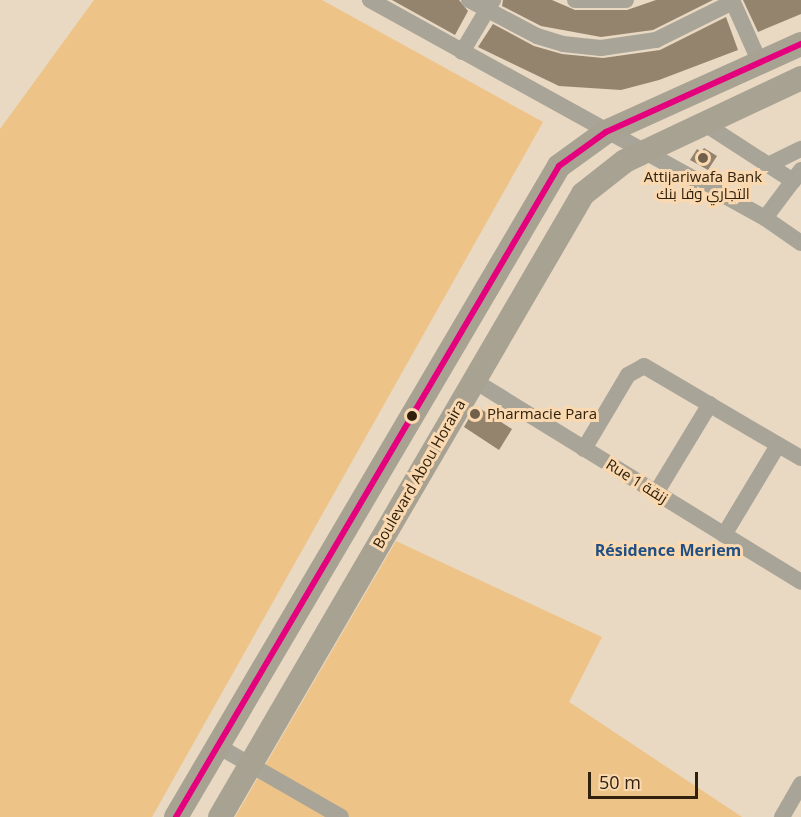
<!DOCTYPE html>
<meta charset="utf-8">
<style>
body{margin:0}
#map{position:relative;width:801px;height:817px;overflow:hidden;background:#e9d8c2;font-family:"Open Sans",Cairo,sans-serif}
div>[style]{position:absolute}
.green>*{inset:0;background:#eec387}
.building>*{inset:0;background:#94846e}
.minor>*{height:16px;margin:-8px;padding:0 8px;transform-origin:8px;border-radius:8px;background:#a8a497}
.secondary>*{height:24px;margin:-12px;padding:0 12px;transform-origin:12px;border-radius:12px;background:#a8a293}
.bus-1>*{height:6px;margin:-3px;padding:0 3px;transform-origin:3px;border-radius:3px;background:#e5007d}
.dots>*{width:16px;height:16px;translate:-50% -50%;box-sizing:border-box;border:3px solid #fad9b1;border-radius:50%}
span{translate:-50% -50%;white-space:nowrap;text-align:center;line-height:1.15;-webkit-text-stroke:6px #fad9b1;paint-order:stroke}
.poi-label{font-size:15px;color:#30210d}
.left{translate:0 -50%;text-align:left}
.street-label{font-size:15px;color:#30210d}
.neighbourhood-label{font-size:16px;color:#1f4f83;font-weight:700}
.scale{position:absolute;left:588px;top:772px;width:110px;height:27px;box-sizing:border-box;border:3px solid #30210d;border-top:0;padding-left:8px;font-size:18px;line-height:21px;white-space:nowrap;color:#30210d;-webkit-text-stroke:4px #fad9b1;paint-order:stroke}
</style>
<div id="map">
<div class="green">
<i style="clip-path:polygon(94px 0,322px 0,543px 122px,152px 817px,0 817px,0 129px)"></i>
<i style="clip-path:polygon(396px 541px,602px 637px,569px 702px,742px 817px,235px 817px)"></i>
</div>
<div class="building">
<i style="clip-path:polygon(392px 0,459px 0,468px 11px,455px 35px)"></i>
<i style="clip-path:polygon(503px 0,552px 0,575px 10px,627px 10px,656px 0,713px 0,653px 30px,601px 37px,541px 26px,502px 6px)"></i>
<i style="clip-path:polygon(743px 0,801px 0,801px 14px,758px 32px)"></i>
<i style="clip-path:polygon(726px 17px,738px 50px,659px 80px,621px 90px,559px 86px,478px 47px,493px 24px,534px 46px,562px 54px,603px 58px,660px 50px)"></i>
<i style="clip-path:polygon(704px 148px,717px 156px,708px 170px,690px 160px,697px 149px,701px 152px)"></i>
<i style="clip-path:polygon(476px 406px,512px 429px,499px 450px,464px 427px)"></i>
</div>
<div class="minor">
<i style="left:370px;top:0;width:451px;rotate:28.9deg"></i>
<i style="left:765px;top:218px;width:44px;rotate:34.8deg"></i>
<i style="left:469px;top:0;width:77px;rotate:27.9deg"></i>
<i style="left:537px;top:36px;width:27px;rotate:17deg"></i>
<i style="left:563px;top:44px;width:38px;rotate:6deg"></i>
<i style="left:601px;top:48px;width:56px;rotate:-8.3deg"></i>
<i style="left:656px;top:40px;width:86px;rotate:-26.3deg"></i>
<i style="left:575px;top:0;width:51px"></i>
<i style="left:732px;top:0;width:69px;rotate:66deg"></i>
<i style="left:462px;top:52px;width:61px;rotate:-59.2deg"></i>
<i style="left:705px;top:124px;width:105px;rotate:32.9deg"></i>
<i style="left:768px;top:165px;width:37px;rotate:-26deg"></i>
<i style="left:765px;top:218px;width:60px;rotate:-53.1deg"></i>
<i style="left:473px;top:380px;width:385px;rotate:31.6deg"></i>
<i style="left:584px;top:449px;width:86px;rotate:-59.3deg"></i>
<i style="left:628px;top:375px;width:18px;rotate:-29deg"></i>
<i style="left:644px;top:366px;width:182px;rotate:30.4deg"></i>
<i style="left:656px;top:493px;width:104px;rotate:-58.8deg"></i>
<i style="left:724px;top:535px;width:105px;rotate:-59deg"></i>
<i style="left:216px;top:745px;width:144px;rotate:29.9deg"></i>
<i style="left:782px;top:817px;width:38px;rotate:-60deg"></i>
</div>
<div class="secondary">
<i style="left:176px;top:817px;width:755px;rotate:-59.53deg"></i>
<i style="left:559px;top:166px;width:58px;rotate:-35.9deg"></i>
<i style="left:606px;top:132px;width:214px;rotate:-24.3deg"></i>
<i style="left:220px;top:817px;width:721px;rotate:-59.77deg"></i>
<i style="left:583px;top:194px;width:53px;rotate:-38.2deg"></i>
<i style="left:625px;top:161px;width:195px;rotate:-25.2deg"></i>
</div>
<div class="bus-1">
<i style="left:176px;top:817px;width:755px;rotate:-59.53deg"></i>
<i style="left:559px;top:166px;width:58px;rotate:-35.9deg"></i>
<i style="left:606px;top:132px;width:214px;rotate:-24.3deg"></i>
</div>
<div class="dots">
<i style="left:703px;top:158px;background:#71614c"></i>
<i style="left:475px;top:414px;background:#71614c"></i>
<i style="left:412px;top:416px;background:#30210d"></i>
</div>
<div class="poi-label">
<span style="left:703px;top:185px">Attijariwafa Bank<br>التجاري وفا بنك</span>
<span class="left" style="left:487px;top:414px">Pharmacie Para</span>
</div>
<div class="street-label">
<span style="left:419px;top:474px;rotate:-60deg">Boulevard Abou Horaira</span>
<span style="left:637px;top:481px;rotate:32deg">Rue 1 زنقة</span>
</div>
<div class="neighbourhood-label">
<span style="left:668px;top:550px">Résidence Meriem</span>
</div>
<div class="scale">50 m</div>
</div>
